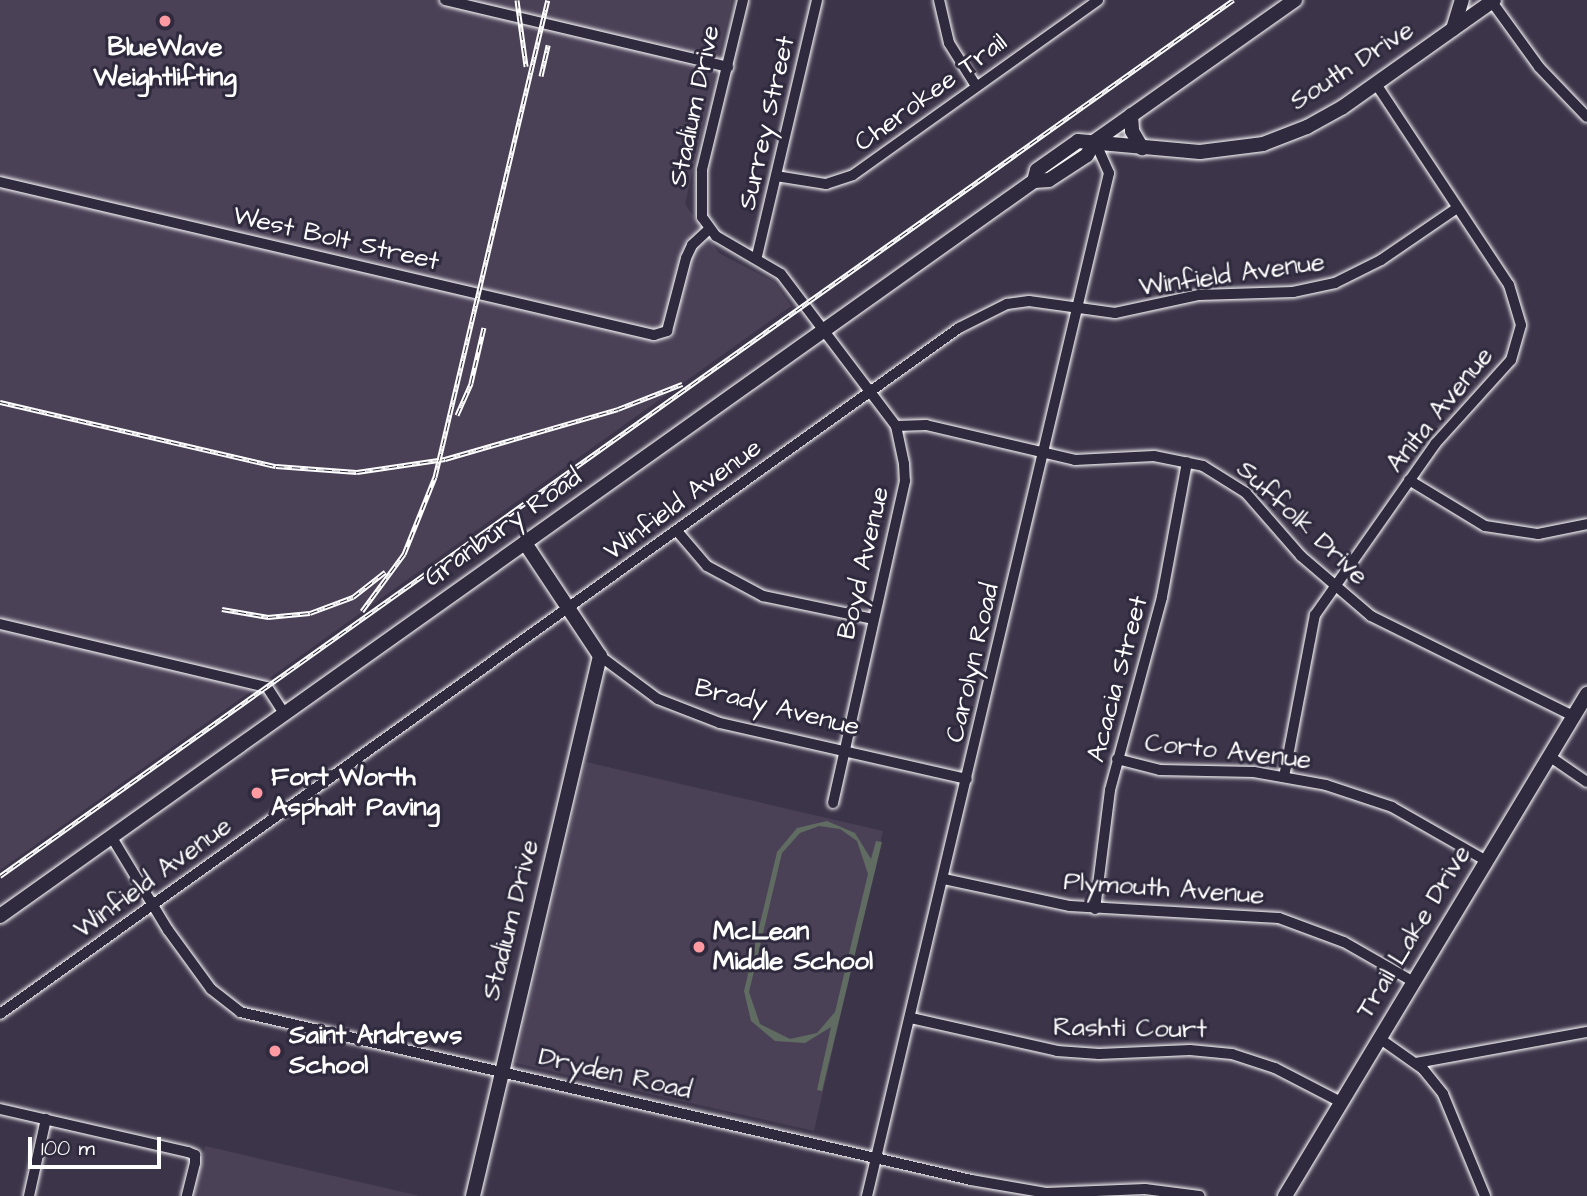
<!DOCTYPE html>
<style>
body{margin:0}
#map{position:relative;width:1587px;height:1196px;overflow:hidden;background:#3c3449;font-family:"Architects Daughter",sans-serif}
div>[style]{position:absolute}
.built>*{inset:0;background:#4b4157}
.green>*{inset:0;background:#606c61}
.roads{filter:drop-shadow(0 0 2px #fff) drop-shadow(0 0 2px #fff)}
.street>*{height:10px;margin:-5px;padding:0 5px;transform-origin:5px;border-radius:5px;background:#2f2a3d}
.secondary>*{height:14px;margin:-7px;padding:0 7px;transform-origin:7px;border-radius:7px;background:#2f2a3d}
.rail>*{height:5px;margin-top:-2.5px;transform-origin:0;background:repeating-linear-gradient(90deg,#2f2a3d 0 8px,#fff 0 16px);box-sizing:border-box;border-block:2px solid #fff}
.dots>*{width:19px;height:19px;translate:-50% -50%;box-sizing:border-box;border:4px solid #2f2a3d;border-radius:50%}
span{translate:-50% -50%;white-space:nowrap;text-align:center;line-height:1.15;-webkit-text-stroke:6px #2f2a3d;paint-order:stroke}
.poi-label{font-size:26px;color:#fff;font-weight:700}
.left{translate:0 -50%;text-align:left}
.street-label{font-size:26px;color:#fff}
.scale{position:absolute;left:28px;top:1137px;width:133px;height:32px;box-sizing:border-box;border:4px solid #fff;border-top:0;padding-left:9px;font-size:21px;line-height:24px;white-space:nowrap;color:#fff;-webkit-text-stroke:5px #2f2a3d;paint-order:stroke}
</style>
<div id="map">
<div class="built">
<i style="clip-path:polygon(0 0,732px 0,685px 204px,719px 253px,774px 282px,791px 306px,0 870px)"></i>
<i style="clip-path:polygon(586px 762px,883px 831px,814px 1131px,515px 1063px)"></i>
<i style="clip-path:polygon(205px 1146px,420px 1196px,194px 1196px)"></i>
</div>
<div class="green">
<i style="clip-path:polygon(evenodd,827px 821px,855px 833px,871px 859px,876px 841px,882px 842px,822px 1091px,817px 1090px,831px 1027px,805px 1043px,775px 1041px,751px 1021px,744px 991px,777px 852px,797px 828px,827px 821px,819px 826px,840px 829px,857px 841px,868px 874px,835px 1012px,817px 1033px,790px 1039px,760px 1024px,749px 992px,782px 853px,800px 833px,819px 826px)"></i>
</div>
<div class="roads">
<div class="street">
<i style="left:445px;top:0;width:291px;rotate:13.3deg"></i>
<i style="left:743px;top:0;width:175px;rotate:103.6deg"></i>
<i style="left:702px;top:170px;width:47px;rotate:90deg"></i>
<i style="left:702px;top:217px;width:24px;rotate:54deg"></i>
<i style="left:716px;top:236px;width:75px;rotate:30.3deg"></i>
<i style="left:781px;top:274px;width:191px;rotate:52.9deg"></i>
<i style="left:896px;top:426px;width:39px;rotate:78deg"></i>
<i style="left:904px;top:464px;width:17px;rotate:87deg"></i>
<i style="left:905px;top:481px;width:330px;rotate:102.6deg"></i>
<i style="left:939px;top:0;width:44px;rotate:76.9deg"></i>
<i style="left:949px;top:43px;width:51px;rotate:57.9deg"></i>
<i style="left:1492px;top:2px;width:80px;rotate:54.1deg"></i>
<i style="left:1539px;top:67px;width:69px;rotate:46.2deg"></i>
<i style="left:776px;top:176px;width:51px;rotate:9.1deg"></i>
<i style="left:826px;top:184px;width:28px;rotate:-18deg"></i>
<i style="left:853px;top:175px;width:301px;rotate:-35.5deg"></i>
<i style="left:0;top:182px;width:672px;rotate:13.17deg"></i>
<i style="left:654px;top:335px;width:14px;rotate:-17deg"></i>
<i style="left:667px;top:331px;width:75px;rotate:-75.4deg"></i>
<i style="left:686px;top:258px;width:14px;rotate:-65deg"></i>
<i style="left:692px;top:245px;width:23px;rotate:-43deg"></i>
<i style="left:757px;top:256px;width:263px;rotate:-76.8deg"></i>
<i style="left:896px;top:426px;width:30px;rotate:-2deg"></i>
<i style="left:926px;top:425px;width:153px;rotate:13.2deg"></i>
<i style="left:1075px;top:460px;width:79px;rotate:-2.9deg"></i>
<i style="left:1154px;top:456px;width:50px;rotate:11.5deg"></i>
<i style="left:1203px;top:466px;width:51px;rotate:32.1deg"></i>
<i style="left:1246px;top:493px;width:84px;rotate:48.9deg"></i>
<i style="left:1301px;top:556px;width:92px;rotate:40.6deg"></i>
<i style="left:1371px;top:616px;width:225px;rotate:26.3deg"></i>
<i style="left:1409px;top:480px;width:89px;rotate:31.2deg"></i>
<i style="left:1485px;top:526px;width:54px;rotate:8.6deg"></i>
<i style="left:1538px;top:534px;width:50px;rotate:-11.5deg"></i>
<i style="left:677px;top:531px;width:46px;rotate:49.4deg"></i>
<i style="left:707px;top:566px;width:64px;rotate:28.2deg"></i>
<i style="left:763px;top:596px;width:112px;rotate:11.8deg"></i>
<i style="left:0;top:624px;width:274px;rotate:13.3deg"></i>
<i style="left:267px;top:687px;width:31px;rotate:57deg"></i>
<i style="left:600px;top:656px;width:72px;rotate:36.6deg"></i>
<i style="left:658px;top:699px;width:66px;rotate:21.2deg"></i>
<i style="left:720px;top:723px;width:253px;rotate:12.8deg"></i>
<i style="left:1549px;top:756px;width:46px;rotate:34.4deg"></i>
<i style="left:1117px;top:759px;width:44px;rotate:14.3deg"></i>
<i style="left:1160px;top:770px;width:94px;rotate:1.2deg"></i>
<i style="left:1254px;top:772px;width:73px;rotate:10.2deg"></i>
<i style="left:1326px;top:785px;width:70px;rotate:18.4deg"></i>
<i style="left:1392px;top:807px;width:107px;rotate:29.7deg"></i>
<i style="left:1284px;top:777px;width:165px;rotate:-79.2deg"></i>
<i style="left:1315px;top:615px;width:209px;rotate:-54.9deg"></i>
<i style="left:1435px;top:444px;width:113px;rotate:-47.9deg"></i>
<i style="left:1511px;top:360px;width:36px;rotate:-74deg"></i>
<i style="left:1521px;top:325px;width:42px;rotate:-106.7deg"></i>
<i style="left:1509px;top:285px;width:241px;rotate:-123.5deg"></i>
<i style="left:111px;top:836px;width:110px;rotate:58.8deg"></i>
<i style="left:168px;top:930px;width:73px;rotate:53.9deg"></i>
<i style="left:211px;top:989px;width:37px;rotate:38deg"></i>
<i style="left:240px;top:1012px;width:750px;rotate:12.94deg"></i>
<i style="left:971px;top:1180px;width:76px;rotate:9.8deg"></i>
<i style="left:1046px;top:1193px;width:99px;rotate:-2.3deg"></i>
<i style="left:1145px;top:1189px;width:55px;rotate:7.3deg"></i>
<i style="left:944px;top:879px;width:129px;rotate:12.1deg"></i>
<i style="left:1070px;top:906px;width:209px;rotate:3.3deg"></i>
<i style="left:1279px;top:918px;width:69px;rotate:20.3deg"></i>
<i style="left:1344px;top:942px;width:78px;rotate:29.8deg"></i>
<i style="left:1095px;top:909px;width:120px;rotate:-82.8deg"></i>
<i style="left:1110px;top:790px;width:200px;rotate:-74.9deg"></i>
<i style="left:1162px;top:597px;width:137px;rotate:-79.5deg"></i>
<i style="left:0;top:1014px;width:1179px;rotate:-35.58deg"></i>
<i style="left:959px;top:328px;width:54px;rotate:-26.6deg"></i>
<i style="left:1007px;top:304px;width:22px;rotate:-8deg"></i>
<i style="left:1029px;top:301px;width:87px;rotate:7.9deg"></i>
<i style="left:1115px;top:313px;width:86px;rotate:-12.1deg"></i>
<i style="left:1199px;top:295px;width:94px;rotate:-1.8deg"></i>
<i style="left:1293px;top:292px;width:43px;rotate:-12.1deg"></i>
<i style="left:1335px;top:283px;width:51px;rotate:-26.6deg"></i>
<i style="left:1381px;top:260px;width:92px;rotate:-34.4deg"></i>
<i style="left:911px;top:1018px;width:150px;rotate:12.7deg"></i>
<i style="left:1057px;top:1051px;width:42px;rotate:4.1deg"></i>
<i style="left:1099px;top:1054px;width:91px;rotate:-2.5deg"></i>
<i style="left:1190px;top:1050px;width:42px;rotate:5.4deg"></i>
<i style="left:1232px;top:1054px;width:45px;rotate:18deg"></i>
<i style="left:1275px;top:1068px;width:74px;rotate:27.3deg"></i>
<i style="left:1379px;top:1038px;width:54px;rotate:35.2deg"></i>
<i style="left:1423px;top:1069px;width:32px;rotate:51deg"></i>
<i style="left:1443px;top:1094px;width:110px;rotate:67.6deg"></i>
<i style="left:1416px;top:1063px;width:174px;rotate:-10.3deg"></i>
<i style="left:0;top:1109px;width:193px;rotate:12.9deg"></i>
<i style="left:188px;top:1152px;width:8px;rotate:23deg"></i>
<i style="left:195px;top:1155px;width:8px;rotate:90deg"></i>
<i style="left:195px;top:1163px;width:34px;rotate:104deg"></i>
<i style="left:29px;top:1196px;width:79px;rotate:-77.6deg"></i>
<i style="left:867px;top:1196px;width:1051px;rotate:-76.69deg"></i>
<i style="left:1109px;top:173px;width:35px;rotate:-114deg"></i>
</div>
<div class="secondary">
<i style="left:1453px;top:29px;width:30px;rotate:-73deg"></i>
<i style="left:1131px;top:115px;width:16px;rotate:86deg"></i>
<i style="left:1132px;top:131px;width:20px;rotate:60deg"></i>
<i style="left:1034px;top:181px;width:11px;rotate:-75deg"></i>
<i style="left:1037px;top:170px;width:50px;rotate:-35.3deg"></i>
<i style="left:1078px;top:141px;width:122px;rotate:5.2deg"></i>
<i style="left:1200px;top:152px;width:64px;rotate:-7.2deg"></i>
<i style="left:1263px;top:144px;width:47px;rotate:-21.1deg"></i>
<i style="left:1307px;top:127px;width:41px;rotate:-29.1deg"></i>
<i style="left:1343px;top:107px;width:185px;rotate:-35.3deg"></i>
<i style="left:0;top:916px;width:1269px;rotate:-35.41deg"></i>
<i style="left:1034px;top:181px;width:15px;rotate:-4deg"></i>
<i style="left:1049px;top:180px;width:45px;rotate:-33.3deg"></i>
<i style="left:1087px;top:155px;width:16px;rotate:-60deg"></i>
<i style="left:1095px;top:141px;width:245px;rotate:-35.2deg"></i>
<i style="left:473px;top:1196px;width:555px;rotate:-76.77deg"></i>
<i style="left:600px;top:656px;width:136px;rotate:-123.6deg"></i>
<i style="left:1285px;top:1196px;width:586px;rotate:-58.97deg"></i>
</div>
</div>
<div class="rail">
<i style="left:517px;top:0;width:67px;rotate:82.2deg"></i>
<i style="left:541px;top:76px;width:32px;rotate:-77deg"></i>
<i style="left:0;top:402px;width:283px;rotate:13.1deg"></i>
<i style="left:276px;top:466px;width:81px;rotate:4.2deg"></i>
<i style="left:357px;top:472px;width:89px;rotate:-8.4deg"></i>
<i style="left:445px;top:459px;width:180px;rotate:-16.1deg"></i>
<i style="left:618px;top:409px;width:69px;rotate:-21.3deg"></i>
<i style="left:457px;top:415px;width:35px;rotate:-66deg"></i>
<i style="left:471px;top:383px;width:57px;rotate:-76.9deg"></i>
<i style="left:222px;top:609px;width:47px;rotate:9.9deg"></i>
<i style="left:268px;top:617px;width:42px;rotate:-5.4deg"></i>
<i style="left:310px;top:613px;width:46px;rotate:-20.4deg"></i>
<i style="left:353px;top:597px;width:41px;rotate:-38deg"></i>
<i style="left:362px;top:611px;width:71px;rotate:-53.6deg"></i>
<i style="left:404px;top:554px;width:83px;rotate:-68.1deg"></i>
<i style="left:435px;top:477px;width:490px;rotate:-76.7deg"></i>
<i style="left:0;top:876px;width:1513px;rotate:-35.39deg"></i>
</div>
<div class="dots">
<i style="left:165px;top:21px;background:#ff9aa2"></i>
<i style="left:257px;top:793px;background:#ff9aa2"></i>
<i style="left:699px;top:947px;background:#ff9aa2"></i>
<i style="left:275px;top:1051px;background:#ff9aa2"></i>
</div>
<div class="poi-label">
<span style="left:165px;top:63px">BlueWave<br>Weightlifting</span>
<span class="left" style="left:271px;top:793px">Fort Worth<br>Asphalt Paving</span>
<span class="left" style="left:713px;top:947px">McLean<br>Middle School</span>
<span class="left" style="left:289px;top:1051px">Saint Andrews<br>School</span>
</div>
<div class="street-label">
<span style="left:1352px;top:66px;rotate:-33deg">South Drive</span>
<span style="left:931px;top:93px;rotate:-36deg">Cherokee Trail</span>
<span style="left:695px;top:106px;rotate:-78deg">Stadium Drive</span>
<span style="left:767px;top:123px;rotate:-77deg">Surrey Street</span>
<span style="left:336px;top:239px;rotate:13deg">West Bolt Street</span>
<span style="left:1232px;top:275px;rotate:-8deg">Winfield Avenue</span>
<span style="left:1440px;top:410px;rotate:-51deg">Anita Avenue</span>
<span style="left:683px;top:500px;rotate:-36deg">Winfield Avenue</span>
<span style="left:1302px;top:523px;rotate:43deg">Suffolk Drive</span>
<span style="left:503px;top:528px;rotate:-35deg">Granbury Road</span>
<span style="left:864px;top:563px;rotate:-77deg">Boyd Avenue</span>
<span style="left:973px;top:663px;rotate:-77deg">Carolyn Road</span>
<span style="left:1118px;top:679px;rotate:-75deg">Acacia Street</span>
<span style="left:777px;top:708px;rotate:14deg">Brady Avenue</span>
<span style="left:1228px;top:752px;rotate:6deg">Corto Avenue</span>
<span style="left:153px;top:878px;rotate:-36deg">Winfield Avenue</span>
<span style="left:1164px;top:889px;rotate:4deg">Plymouth Avenue</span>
<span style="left:511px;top:920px;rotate:-76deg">Stadium Drive</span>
<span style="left:1414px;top:932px;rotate:-59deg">Trail Lake Drive</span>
<span style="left:1130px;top:1029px;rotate:1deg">Rashti Court</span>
<span style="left:615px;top:1074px;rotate:13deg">Dryden Road</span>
</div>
<div class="scale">100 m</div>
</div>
